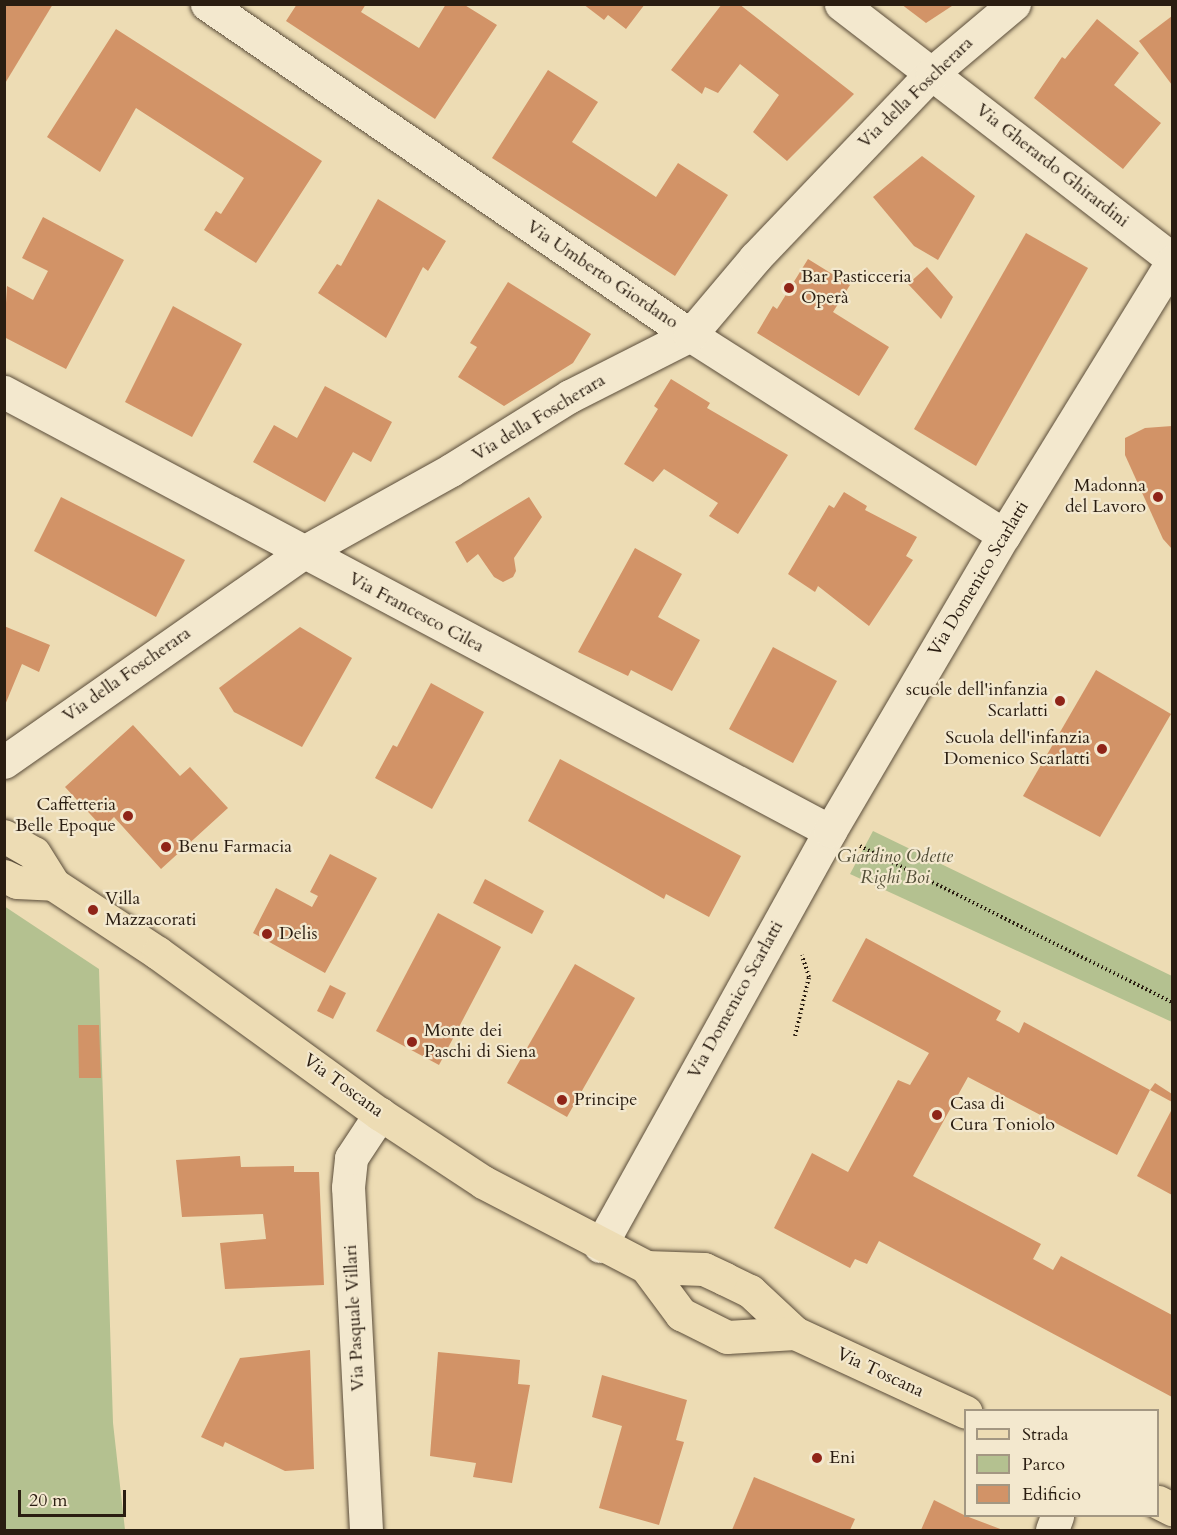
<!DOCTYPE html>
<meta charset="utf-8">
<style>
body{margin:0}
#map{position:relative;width:1177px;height:1535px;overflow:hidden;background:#eddcb4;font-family:Cardo,serif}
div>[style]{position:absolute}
.green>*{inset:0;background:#b4c190}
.building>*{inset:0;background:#d29367}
.path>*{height:4px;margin-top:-2px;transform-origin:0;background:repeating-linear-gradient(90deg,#2a1d11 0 1.5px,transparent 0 4.5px)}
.roads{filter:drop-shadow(0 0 2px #5b4d3a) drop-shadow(0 0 2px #5b4d3a)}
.street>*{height:33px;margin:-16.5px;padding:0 16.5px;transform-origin:16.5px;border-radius:16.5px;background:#f3e8ce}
.secondary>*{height:33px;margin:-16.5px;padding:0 16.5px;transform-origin:16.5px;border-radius:16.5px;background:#f3e8ce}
.primary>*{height:33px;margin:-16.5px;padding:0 16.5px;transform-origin:16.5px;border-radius:16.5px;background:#eddcb4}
.dots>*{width:16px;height:16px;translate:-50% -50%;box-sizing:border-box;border:3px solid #f3e8ce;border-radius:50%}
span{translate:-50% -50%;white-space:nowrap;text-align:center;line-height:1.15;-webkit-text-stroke:4.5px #f3e8ce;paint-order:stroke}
.street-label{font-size:18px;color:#2a1d11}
.poi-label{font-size:18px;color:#2a1d11}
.left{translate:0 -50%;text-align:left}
.right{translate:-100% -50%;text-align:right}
.park-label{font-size:18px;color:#534e37;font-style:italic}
.frame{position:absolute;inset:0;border:6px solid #2a1d11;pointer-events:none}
.legend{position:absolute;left:964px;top:1409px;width:195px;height:108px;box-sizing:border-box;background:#f3e8ce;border:2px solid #a39782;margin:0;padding:8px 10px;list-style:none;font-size:18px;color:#2a1d11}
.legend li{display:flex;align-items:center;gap:12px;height:30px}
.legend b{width:30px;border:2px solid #a39782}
.scale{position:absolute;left:18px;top:1490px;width:108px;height:27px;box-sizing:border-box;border:3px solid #2a1d11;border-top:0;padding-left:8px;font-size:18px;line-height:21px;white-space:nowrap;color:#2a1d11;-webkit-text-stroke:4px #f3e8ce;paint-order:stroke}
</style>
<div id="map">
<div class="green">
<i style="clip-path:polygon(873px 831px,1172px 976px,1172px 1022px,850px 874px)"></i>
<i style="clip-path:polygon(4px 906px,99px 969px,113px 1423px,125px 1530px,5px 1530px)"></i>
</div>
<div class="building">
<i style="clip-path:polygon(4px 4px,53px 4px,4px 85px)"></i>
<i style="clip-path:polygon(297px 4px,366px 4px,361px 12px,419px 48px,446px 4px,463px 4px,497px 25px,435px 119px,286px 21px)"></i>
<i style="clip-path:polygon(583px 4px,645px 4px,626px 29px,608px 15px,604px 20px)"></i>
<i style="clip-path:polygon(722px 4px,739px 4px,854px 94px,787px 161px,753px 132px,779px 95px,740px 64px,718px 93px,705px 87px,702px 94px,671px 70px)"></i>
<i style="clip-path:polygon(901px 4px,955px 4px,926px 23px)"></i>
<i style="clip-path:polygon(1172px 16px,1172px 85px,1139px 41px)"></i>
<i style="clip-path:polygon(1097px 19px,1139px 53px,1114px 85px,1161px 123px,1123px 169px,1034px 98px,1062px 57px,1065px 59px)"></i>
<i style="clip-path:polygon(116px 29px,322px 161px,256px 263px,204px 230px,216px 211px,221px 214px,244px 178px,136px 108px,100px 172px,47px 137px)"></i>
<i style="clip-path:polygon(548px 70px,598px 102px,572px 142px,656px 197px,678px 163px,728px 195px,675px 276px,492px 158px)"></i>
<i style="clip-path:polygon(922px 156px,975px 196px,938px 260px,914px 246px,873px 197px)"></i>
<i style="clip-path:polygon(378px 199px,446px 241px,428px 271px,423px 267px,386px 338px,318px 293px,337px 264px,341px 266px)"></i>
<i style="clip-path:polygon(43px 217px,124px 260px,66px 369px,4px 337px,7px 286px,33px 300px,48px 271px,22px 258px)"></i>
<i style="clip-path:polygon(1026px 233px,1088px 268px,976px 466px,914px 429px)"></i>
<i style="clip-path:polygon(808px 259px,850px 285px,833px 312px,889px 347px,859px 396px,757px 333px,773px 306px,777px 309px)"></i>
<i style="clip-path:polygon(927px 267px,953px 297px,941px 319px,908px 284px)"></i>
<i style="clip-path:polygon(508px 282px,591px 334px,573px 363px,504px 406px,458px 377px,477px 347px,470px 343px)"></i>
<i style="clip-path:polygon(173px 306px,242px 344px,192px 437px,125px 402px)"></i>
<i style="clip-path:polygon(671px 379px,710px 403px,707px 408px,788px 455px,738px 534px,709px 516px,718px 503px,664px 469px,653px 482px,624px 464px,658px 409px,654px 406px)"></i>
<i style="clip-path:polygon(325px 386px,392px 422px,371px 462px,353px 452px,325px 502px,253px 462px,274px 425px,297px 438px)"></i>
<i style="clip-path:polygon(1172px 426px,1172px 549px,1163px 539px,1125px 455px,1125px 438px,1145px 428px)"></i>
<i style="clip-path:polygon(844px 492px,867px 506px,865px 510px,917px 537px,906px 556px,913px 560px,869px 626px,818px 586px,815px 592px,788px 574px,829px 505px,834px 508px)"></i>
<i style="clip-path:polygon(61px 497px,185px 560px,156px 617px,34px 551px)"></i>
<i style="clip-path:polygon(529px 497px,542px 517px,514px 558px,516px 571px,513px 577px,503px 582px,494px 577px,478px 554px,467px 563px,455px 542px)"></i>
<i style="clip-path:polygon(635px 548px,682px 574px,658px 617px,700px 640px,672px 691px,631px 670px,628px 676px,578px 652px)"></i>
<i style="clip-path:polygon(4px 626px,50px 645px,39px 672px,22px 664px,5px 705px)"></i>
<i style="clip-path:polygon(300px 627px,352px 658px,302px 747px,234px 712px,219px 688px)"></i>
<i style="clip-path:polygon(773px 647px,837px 681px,793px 763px,729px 729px)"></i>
<i style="clip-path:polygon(1096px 670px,1171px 714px,1100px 837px,1023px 796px)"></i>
<i style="clip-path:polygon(431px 683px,484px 712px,432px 809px,375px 778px,393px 745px,397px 747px)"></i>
<i style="clip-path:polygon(133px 725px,180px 776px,190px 767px,228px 808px,161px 869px,114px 817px,103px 828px,65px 787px)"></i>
<i style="clip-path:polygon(560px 759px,741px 856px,709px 917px,666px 894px,664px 899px,528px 821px)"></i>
<i style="clip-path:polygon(330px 854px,377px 878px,325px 973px,253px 933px,276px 888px,312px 907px,318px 896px,310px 892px)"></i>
<i style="clip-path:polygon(485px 879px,544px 911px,532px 934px,473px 903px)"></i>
<i style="clip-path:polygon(438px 913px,501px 947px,439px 1065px,376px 1031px)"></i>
<i style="clip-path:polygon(866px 938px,1001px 1011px,996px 1020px,1011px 1028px,1019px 1033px,1024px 1022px,1150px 1090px,1117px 1155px,968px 1077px,913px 1176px,1041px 1244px,1033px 1259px,1053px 1270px,1061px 1256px,1172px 1315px,1172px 1397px,879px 1241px,867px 1264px,855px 1259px,850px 1268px,774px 1228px,812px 1153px,848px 1172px,898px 1080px,910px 1085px,929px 1053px,832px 1001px)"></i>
<i style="clip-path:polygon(575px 964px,635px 998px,567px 1117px,507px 1083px)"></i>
<i style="clip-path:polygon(330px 985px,346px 993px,333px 1019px,317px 1011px)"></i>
<i style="clip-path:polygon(78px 1025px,99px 1025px,101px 1078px,79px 1078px)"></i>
<i style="clip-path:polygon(1155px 1083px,1172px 1094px,1172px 1102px,1150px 1090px)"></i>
<i style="clip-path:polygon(1172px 1109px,1172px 1195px,1137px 1176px)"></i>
<i style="clip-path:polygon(240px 1156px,241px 1167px,294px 1166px,294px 1172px,319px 1172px,324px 1285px,225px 1289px,220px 1243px,266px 1239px,263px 1214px,182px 1217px,176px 1160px)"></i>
<i style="clip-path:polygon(310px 1350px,314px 1469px,285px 1471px,225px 1442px,223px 1447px,201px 1437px,240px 1358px)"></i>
<i style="clip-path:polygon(438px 1352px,520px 1360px,518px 1384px,530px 1385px,512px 1483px,473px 1477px,476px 1463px,430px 1456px)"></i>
<i style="clip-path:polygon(602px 1375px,687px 1400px,676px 1440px,684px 1442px,659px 1525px,599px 1508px,622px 1426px,592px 1417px)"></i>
<i style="clip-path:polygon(754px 1477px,855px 1519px,850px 1530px,732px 1530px)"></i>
<i style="clip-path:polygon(934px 1500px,966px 1516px,1003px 1530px,921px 1530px)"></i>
</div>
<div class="path">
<i style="left:860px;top:846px;width:349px;rotate:26.6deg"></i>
<i style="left:795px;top:1036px;width:61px;rotate:-76.7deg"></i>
<i style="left:809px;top:977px;width:23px;rotate:-108deg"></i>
</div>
<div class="roads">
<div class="street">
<i style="left:207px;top:4px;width:586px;rotate:34.42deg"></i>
<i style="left:690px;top:335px;width:372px;rotate:32.5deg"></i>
<i style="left:841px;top:4px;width:418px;rotate:37.6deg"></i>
<i style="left:4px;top:392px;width:935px;rotate:27.99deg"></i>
<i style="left:600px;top:1246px;width:474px;rotate:-61deg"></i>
<i style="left:830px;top:831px;width:343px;rotate:-59.6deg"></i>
<i style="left:1004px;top:535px;width:321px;rotate:-58.4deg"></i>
<i style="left:366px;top:1530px;width:343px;rotate:-93deg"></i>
<i style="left:348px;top:1187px;width:29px;rotate:-84deg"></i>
<i style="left:351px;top:1158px;width:53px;rotate:-56.6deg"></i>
<i style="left:1052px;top:1530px;width:15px;rotate:-70deg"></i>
</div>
<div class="secondary">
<i style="left:4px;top:762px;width:364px;rotate:-35deg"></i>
<i style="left:302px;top:553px;width:171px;rotate:-29.1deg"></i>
<i style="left:451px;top:470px;width:140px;rotate:-31.9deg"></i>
<i style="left:570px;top:396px;width:135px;rotate:-26.9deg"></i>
<i style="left:690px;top:335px;width:101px;rotate:-49.8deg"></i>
<i style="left:755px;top:258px;width:256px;rotate:-46.3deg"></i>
<i style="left:932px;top:73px;width:107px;rotate:-40.1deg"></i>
</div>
<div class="primary">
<i style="left:4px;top:836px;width:34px;rotate:30deg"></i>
<i style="left:34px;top:853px;width:36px;rotate:58deg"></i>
<i style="left:53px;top:884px;width:126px;rotate:33.3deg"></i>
<i style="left:158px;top:953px;width:274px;rotate:36deg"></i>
<i style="left:380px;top:1114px;width:123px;rotate:33.4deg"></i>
<i style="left:483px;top:1182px;width:184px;rotate:27.5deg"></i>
<i style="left:646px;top:1267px;width:58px;rotate:2deg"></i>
<i style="left:704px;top:1269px;width:23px;rotate:25deg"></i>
<i style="left:725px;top:1279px;width:28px;rotate:26deg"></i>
<i style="left:750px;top:1291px;width:62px;rotate:43deg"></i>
<i style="left:795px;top:1333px;width:188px;rotate:24.8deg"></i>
<i style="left:4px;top:876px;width:14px;rotate:25deg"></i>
<i style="left:17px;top:882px;width:36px;rotate:3deg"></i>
<i style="left:646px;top:1267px;width:59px;rotate:53.3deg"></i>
<i style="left:681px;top:1314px;width:51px;rotate:26.6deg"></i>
<i style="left:727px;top:1337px;width:68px;rotate:-3.4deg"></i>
<i style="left:1158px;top:1502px;width:16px;rotate:27deg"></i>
</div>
</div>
<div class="dots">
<i style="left:789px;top:288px;background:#8f2418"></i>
<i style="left:1158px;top:497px;background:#8f2418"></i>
<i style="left:1060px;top:701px;background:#8f2418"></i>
<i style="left:1102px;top:749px;background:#8f2418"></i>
<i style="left:128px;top:816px;background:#8f2418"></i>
<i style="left:166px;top:847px;background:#8f2418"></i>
<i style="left:93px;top:910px;background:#8f2418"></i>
<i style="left:267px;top:934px;background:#8f2418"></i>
<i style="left:412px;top:1042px;background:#8f2418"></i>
<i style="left:562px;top:1100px;background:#8f2418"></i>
<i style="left:937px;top:1115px;background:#8f2418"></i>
<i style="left:817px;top:1458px;background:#8f2418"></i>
</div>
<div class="street-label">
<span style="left:916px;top:93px;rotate:-44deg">Via della Foscherara</span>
<span style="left:1052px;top:166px;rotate:38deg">Via Gherardo Ghirardini</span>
<span style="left:602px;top:275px;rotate:34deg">Via Umberto Giordano</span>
<span style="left:539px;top:418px;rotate:-31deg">Via della Foscherara</span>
<span style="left:979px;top:579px;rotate:-59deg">Via Domenico Scarlatti</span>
<span style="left:416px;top:613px;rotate:28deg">Via Francesco Cilea</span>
<span style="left:127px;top:675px;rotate:-35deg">Via della Foscherara</span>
<span style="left:736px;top:1000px;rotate:-61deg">Via Domenico Scarlatti</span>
<span style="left:343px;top:1086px;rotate:36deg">Via Toscana</span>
<span style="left:355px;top:1318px;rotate:-93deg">Via Pasquale Villari</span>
<span style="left:880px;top:1373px;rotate:25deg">Via Toscana</span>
</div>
<div class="poi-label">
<span class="left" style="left:801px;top:288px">Bar Pasticceria<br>Operà</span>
<span class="right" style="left:1146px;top:497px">Madonna<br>del Lavoro</span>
<span class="right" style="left:1048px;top:701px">scuole dell'infanzia<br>Scarlatti</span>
<span class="right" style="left:1090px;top:749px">Scuola dell'infanzia<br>Domenico Scarlatti</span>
<span class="right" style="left:116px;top:816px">Caffetteria<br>Belle Epoque</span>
<span class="left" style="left:178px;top:847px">Benu Farmacia</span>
<span class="left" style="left:105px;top:910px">Villa<br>Mazzacorati</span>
<span class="left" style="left:279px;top:934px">Delis</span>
<span class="left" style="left:424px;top:1042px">Monte dei<br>Paschi di Siena</span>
<span class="left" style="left:574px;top:1100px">Principe</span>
<span class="left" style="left:950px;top:1115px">Casa di<br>Cura Toniolo</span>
<span class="left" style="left:829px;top:1458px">Eni</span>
</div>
<div class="park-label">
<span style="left:895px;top:868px">Giardino Odette<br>Righi Boi</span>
</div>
<div class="frame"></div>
<ul class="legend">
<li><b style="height:8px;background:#eddcb4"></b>Strada</li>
<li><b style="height:16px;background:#b4c190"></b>Parco</li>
<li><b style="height:16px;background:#d29367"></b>Edificio</li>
</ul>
<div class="scale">20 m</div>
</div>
